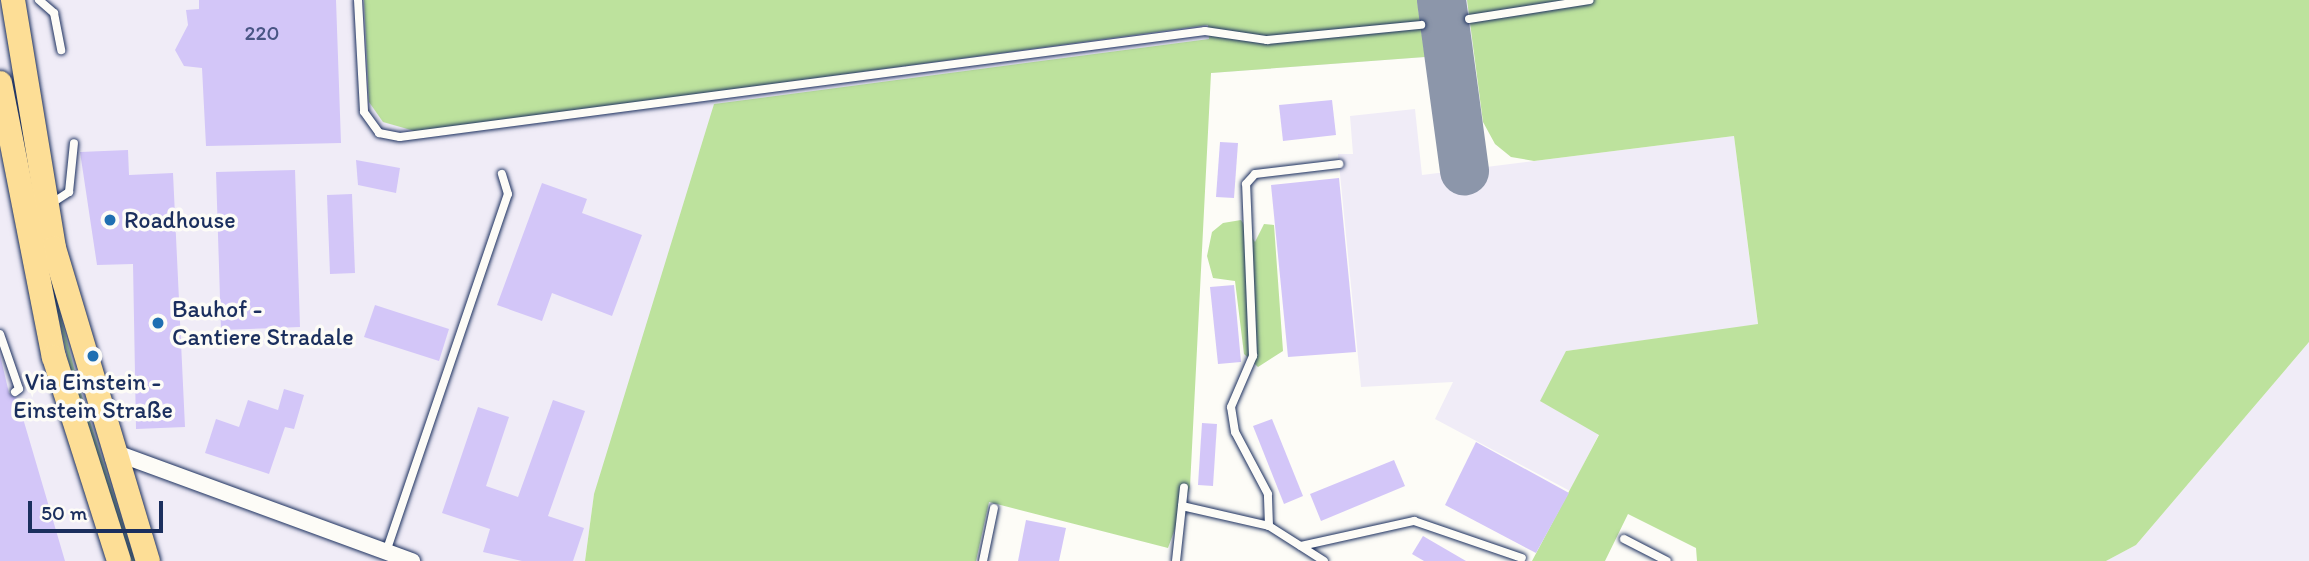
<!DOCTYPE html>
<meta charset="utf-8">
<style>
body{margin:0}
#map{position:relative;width:2309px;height:561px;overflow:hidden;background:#fdfcf7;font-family:Itim,sans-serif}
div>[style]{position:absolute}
.built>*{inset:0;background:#f0ecf7}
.green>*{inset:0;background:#bde29d}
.taxiway>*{height:49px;margin:-24.5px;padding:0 24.5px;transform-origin:24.5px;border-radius:24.5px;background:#8c96aa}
.building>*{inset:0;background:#d3c6f8}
.roads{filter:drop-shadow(0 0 2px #1b2f5e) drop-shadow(0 0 2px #1b2f5e)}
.service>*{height:8px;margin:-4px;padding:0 4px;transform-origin:4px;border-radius:4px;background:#fdfcf7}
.minor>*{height:16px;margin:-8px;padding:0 8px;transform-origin:8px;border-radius:8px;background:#fdfcf7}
.primary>*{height:24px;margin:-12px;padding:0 12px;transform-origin:12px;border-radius:12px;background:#fdde96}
.dots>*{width:19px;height:19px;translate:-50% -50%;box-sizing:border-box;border:4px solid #fdfcf7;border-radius:50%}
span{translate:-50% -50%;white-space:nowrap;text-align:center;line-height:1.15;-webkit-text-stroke:7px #fdfcf7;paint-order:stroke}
.number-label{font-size:21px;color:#495584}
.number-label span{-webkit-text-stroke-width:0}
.poi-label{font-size:24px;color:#1b2f5e}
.left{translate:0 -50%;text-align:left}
.scale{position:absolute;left:28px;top:501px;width:135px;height:32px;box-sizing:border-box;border:4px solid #1b2f5e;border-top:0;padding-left:9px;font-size:21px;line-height:24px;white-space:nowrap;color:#1b2f5e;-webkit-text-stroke:5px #fdfcf7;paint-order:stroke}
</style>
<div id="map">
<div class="built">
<i style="clip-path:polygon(0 0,1797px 0,1425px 57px,1211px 73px,594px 494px,585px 561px,0 561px)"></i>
<i style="clip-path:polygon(1415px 109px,1422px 175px,1734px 136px,1758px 325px,1566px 351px,1599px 434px,1570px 491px,1435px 419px,1453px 382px,1361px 387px,1338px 154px,1353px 154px,1350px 116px)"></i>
<i style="clip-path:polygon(2309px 342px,2309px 561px,2106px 561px,2136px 545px)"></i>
</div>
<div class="green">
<i style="clip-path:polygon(364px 0,1417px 0,1425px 57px,1211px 73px,1190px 487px,1168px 548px,989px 502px,976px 561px,585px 561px,594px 494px,714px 104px,1209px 39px,1208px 25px,418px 132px,383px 122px,369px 102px)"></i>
<i style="clip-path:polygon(1467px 0,2309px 0,2309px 342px,2136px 545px,2106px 561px,1697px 561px,1696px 548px,1628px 514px,1605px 561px,1532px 561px,1599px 435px,1540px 401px,1566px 351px,1758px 324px,1734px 136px,1534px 161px,1511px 157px,1495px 144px,1483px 122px)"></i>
<i style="clip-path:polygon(1241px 220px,1255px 242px,1264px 224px,1274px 225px,1283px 351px,1258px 367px,1244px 354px,1235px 281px,1213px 278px,1207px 256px,1212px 232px,1223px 223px)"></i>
<i style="clip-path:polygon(45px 256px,79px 387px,135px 561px,129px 561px,75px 390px)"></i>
</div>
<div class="taxiway">
<i style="left:1441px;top:0;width:172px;rotate:82.3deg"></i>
</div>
<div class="building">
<i style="clip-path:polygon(199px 0,336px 0,341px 143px,206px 146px,202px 68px,184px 66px,175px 50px,188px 25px,186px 10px,199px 9px)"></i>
<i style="clip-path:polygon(1332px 100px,1336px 135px,1283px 141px,1279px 105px)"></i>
<i style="clip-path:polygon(1220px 142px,1238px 143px,1234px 198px,1216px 197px)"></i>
<i style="clip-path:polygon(128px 150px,129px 175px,173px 173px,185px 427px,136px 429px,133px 264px,97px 265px,80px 152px)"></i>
<i style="clip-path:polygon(356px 160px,400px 168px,396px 193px,358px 185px)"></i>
<i style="clip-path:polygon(295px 170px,300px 327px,221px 330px,216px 172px)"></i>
<i style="clip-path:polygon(1339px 178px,1356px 352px,1288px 357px,1271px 185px)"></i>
<i style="clip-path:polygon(542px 183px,587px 199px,582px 213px,642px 235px,612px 316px,552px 293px,542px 321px,497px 305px)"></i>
<i style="clip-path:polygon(352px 194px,355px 273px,330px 274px,327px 195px)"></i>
<i style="clip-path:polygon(1234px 285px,1241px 362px,1218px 364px,1210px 287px)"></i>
<i style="clip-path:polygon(375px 305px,449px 329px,439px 361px,364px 337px)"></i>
<i style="clip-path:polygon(0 355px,9px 393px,17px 398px,65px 561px,0 561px)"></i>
<i style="clip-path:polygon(284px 389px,304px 395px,294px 429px,285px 427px,269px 474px,205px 453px,216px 419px,239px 427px,248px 400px,278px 410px)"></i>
<i style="clip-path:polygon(553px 400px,585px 411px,548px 516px,584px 528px,573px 561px,522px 561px,483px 552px,490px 529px,442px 513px,478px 407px,509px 417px,486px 486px,518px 497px)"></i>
<i style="clip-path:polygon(1272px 419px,1303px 496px,1284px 504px,1253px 426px)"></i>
<i style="clip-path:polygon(1202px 423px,1217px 424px,1213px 486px,1198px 485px)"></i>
<i style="clip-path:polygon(1476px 442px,1569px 493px,1536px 553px,1445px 505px)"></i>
<i style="clip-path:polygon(1394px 460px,1405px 486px,1321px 521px,1310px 494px)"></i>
<i style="clip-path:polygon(1026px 520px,1066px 528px,1059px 561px,1018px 561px)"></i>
<i style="clip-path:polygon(1423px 536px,1466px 561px,1424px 561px,1412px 554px)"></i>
</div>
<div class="roads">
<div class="service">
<i style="left:39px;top:0;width:20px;rotate:41deg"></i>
<i style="left:54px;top:13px;width:38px;rotate:79deg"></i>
<i style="left:358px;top:0;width:112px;rotate:86.9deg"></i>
<i style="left:364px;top:112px;width:26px;rotate:54deg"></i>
<i style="left:379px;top:133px;width:21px;rotate:11deg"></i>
<i style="left:400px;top:137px;width:812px;rotate:-7.5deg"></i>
<i style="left:1205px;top:31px;width:63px;rotate:8.3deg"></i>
<i style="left:1267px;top:40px;width:155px;rotate:-5.6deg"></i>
<i style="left:1469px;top:19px;width:122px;rotate:-8.9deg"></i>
<i style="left:49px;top:205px;width:24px;rotate:-33deg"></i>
<i style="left:69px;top:192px;width:49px;rotate:-84.2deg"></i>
<i style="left:0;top:334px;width:58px;rotate:70.9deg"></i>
<i style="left:19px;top:389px;width:5px;rotate:143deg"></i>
<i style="left:1182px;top:506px;width:89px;rotate:12.9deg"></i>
<i style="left:1269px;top:526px;width:65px;rotate:32.5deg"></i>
<i style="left:1269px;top:526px;width:32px;rotate:-92deg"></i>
<i style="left:1268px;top:494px;width:70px;rotate:-118deg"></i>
<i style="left:1235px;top:432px;width:25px;rotate:-99deg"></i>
<i style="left:1231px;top:407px;width:56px;rotate:-66.7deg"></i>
<i style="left:1253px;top:356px;width:172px;rotate:-92.3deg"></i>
<i style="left:1246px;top:184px;width:13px;rotate:-48deg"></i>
<i style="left:1255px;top:174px;width:85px;rotate:-6.8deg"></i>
<i style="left:1624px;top:539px;width:48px;rotate:27.1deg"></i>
<i style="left:1301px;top:546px;width:116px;rotate:-12.5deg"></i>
<i style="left:1414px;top:521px;width:114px;rotate:18.9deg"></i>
<i style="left:386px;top:552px;width:378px;rotate:-71.2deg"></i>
<i style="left:508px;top:194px;width:21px;rotate:-107deg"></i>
<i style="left:983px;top:561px;width:54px;rotate:-78.3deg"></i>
<i style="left:1176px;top:561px;width:74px;rotate:-83.8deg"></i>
</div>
<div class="minor">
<i style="left:113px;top:458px;width:9px;rotate:-18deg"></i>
<i style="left:122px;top:455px;width:309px;rotate:20.1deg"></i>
</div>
<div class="primary">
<i style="left:13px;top:0;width:251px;rotate:80.6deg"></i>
<i style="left:54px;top:248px;width:327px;rotate:73.3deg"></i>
<i style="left:0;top:83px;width:279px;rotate:78.9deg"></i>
<i style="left:54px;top:357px;width:214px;rotate:72.3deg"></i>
</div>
</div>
<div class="dots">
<i style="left:110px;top:220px;background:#1f6fb2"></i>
<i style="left:158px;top:323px;background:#1f6fb2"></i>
<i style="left:93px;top:356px;background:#1f6fb2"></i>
</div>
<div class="number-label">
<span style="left:262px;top:33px">220</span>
</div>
<div class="poi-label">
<span class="left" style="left:124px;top:220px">Roadhouse</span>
<span class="left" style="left:172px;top:323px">Bauhof -<br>Cantiere Stradale</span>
<span style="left:93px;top:396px">Via Einstein -<br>Einstein Straße</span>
</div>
<div class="scale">50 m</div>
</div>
